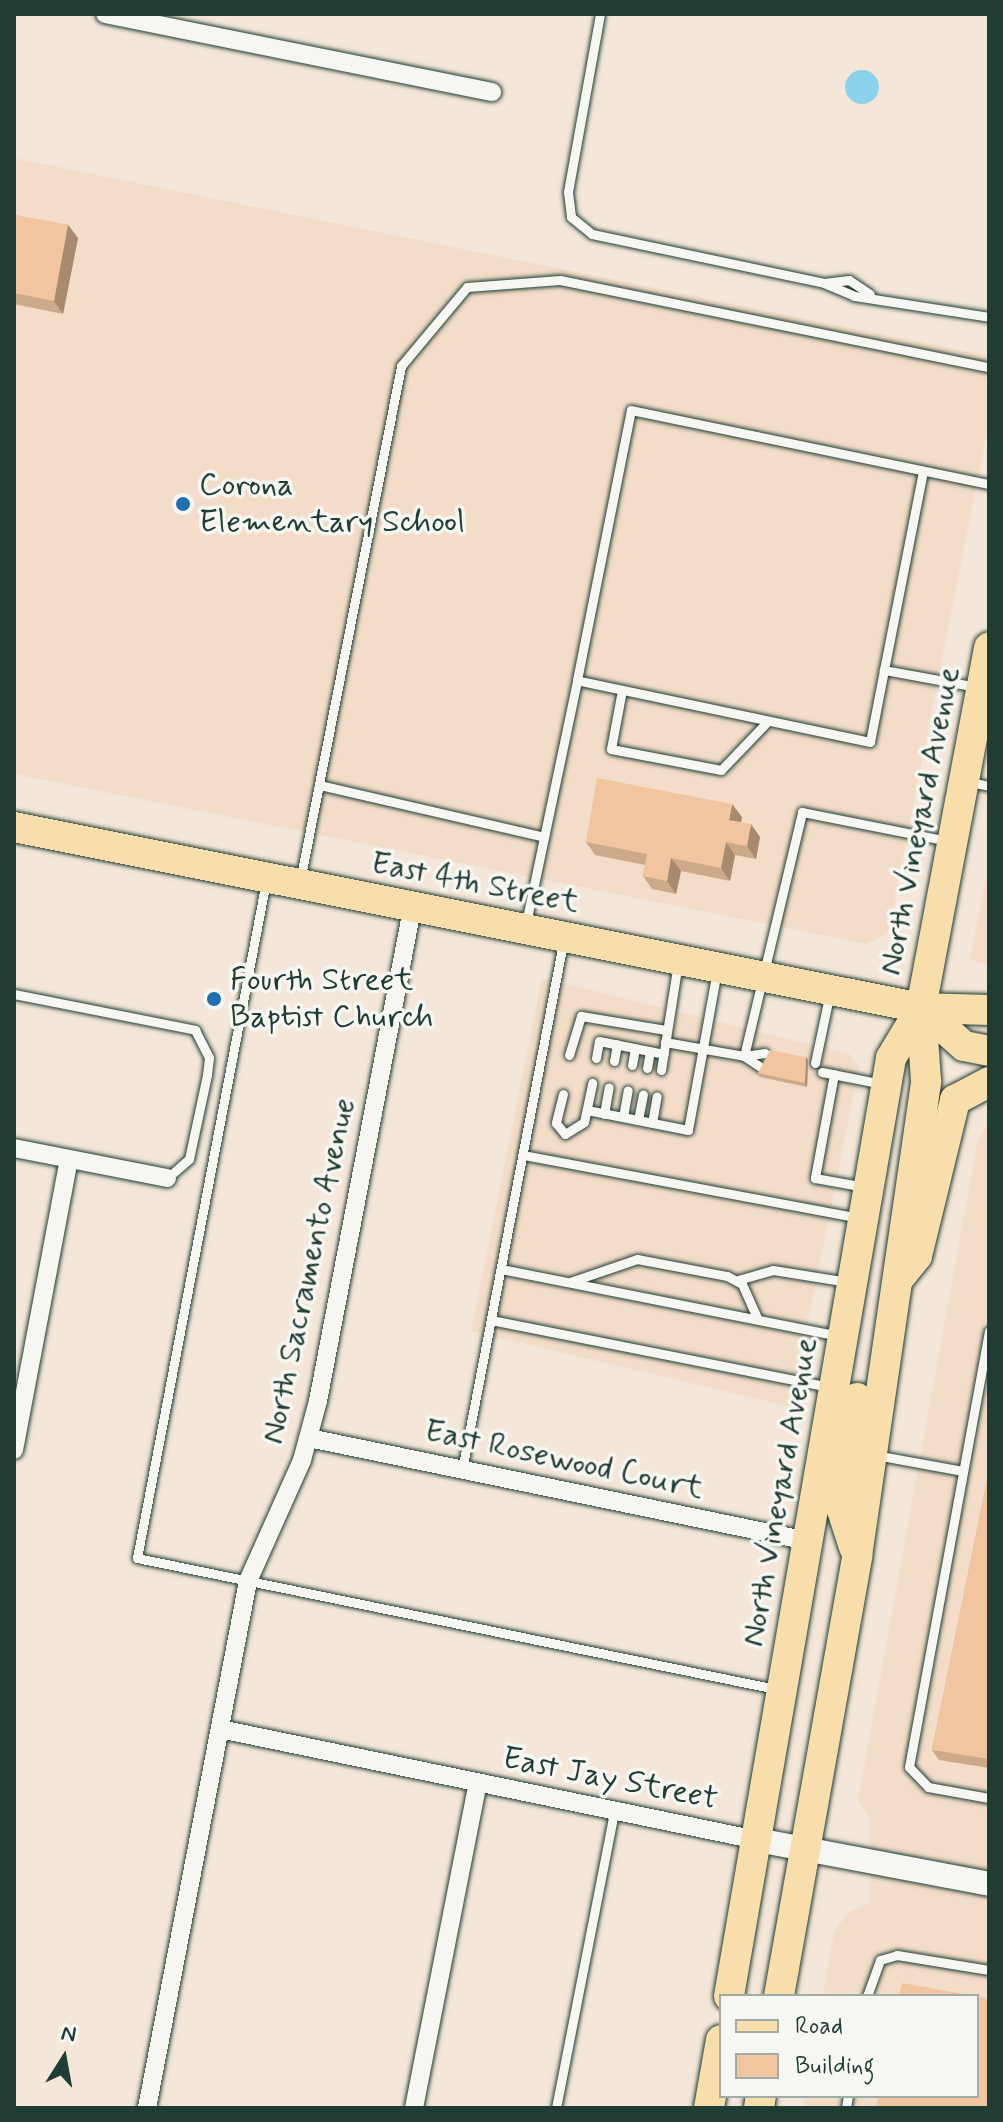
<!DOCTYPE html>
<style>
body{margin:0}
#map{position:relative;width:1003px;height:2122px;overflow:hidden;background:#f4e7d9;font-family:Mynerve,sans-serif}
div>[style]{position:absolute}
.built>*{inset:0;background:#f3ddc8}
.water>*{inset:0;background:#8bd3ec}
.round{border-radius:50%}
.roads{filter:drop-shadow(0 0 2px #1f3d34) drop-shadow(0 0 2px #1f3d34)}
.service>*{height:9px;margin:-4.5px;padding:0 4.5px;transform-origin:4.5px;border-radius:4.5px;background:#f6f6f2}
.minor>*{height:18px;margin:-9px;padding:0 9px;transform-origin:9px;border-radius:9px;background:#f6f6f2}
.tertiary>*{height:24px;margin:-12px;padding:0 12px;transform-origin:12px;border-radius:12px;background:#f6f6f2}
.primary>*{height:30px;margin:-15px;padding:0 15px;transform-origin:15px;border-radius:15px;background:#f8deab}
.wall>*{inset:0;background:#cea989}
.shaded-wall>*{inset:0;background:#a88a6f}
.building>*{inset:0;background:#f0c59f}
.dots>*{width:22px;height:22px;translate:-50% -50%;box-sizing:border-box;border:4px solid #f6f6f2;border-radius:50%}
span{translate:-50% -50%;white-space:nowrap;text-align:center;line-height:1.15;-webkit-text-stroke:7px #f6f6f2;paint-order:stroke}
.poi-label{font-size:32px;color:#1f3d34}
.left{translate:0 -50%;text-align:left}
.street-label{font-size:32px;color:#1f3d34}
.frame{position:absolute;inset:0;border:16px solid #1f3d34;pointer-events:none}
.legend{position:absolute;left:719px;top:1994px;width:260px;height:104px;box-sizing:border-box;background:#f6f6f2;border:2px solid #a0aca6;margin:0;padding:10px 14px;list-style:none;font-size:24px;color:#1f3d34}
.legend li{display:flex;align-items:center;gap:16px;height:40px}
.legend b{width:40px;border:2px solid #a0aca6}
.north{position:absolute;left:24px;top:2018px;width:80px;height:80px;-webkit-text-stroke:6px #f6f6f2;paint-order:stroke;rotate:11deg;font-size:22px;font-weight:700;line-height:32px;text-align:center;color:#1f3d34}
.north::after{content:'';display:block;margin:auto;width:28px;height:36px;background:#1f3d34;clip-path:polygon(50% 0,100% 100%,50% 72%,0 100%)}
</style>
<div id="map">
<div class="built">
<i style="clip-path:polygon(14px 158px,989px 356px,989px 422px,888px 933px,867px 944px,14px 774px)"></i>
<i style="clip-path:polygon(989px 863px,989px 964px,970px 960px)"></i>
<i style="clip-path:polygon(542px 978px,849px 1054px,859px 1067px,791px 1407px,471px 1331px)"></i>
<i style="clip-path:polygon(989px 1119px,989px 2108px,803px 2108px,805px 2096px,977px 2096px,977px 1996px,823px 1996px,834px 1932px,848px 1912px,870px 1903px,870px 1818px,858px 1800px,977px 1144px)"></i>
</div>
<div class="water">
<i class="round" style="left:845px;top:70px;width:34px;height:34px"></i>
</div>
<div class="roads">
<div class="service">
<i style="left:600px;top:14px;width:181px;rotate:100.2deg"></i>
<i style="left:568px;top:192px;width:25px;rotate:83deg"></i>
<i style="left:571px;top:217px;width:27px;rotate:39deg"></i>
<i style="left:592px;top:234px;width:237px;rotate:11.9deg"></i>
<i style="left:824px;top:283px;width:25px;rotate:-7deg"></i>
<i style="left:849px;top:280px;width:25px;rotate:34deg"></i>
<i style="left:824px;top:283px;width:33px;rotate:23deg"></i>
<i style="left:854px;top:296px;width:137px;rotate:8.8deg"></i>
<i style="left:884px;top:670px;width:203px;rotate:-78.9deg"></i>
<i style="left:977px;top:687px;width:95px;rotate:-169.6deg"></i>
<i style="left:884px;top:670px;width:73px;rotate:101deg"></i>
<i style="left:870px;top:742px;width:299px;rotate:-168.1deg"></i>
<i style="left:577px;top:680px;width:275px;rotate:-78.7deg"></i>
<i style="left:631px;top:410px;width:366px;rotate:11.7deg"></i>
<i style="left:622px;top:690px;width:60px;rotate:100.6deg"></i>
<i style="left:611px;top:749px;width:112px;rotate:10.8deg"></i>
<i style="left:721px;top:770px;width:68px;rotate:-46.2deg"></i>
<i style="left:969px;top:782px;width:20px;rotate:11deg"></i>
<i style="left:319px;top:785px;width:231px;rotate:13deg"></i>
<i style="left:266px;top:881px;width:689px;rotate:100.79deg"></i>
<i style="left:137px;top:1558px;width:652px;rotate:11.59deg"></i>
<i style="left:300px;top:881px;width:525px;rotate:-78.9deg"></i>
<i style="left:401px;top:366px;width:103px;rotate:-50.1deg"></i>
<i style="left:467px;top:287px;width:93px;rotate:-4.3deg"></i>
<i style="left:560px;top:280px;width:438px;rotate:11.5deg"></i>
<i style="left:526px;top:923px;width:248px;rotate:-78.1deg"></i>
<i style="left:14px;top:994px;width:185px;rotate:11.2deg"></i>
<i style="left:195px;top:1030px;width:31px;rotate:63deg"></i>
<i style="left:209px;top:1058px;width:17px;rotate:97deg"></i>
<i style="left:207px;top:1075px;width:86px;rotate:102.1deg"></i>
<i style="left:189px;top:1159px;width:29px;rotate:139deg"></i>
<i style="left:665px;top:1042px;width:80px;rotate:10deg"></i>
<i style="left:744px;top:1056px;width:251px;rotate:-76.6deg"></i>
<i style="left:802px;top:812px;width:149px;rotate:11.2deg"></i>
<i style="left:569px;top:1055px;width:41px;rotate:-72.9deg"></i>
<i style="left:581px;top:1016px;width:86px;rotate:9.4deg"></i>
<i style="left:596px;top:1058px;width:17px;rotate:-80deg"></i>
<i style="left:599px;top:1041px;width:66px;rotate:11.3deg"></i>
<i style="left:614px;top:1061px;width:17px;rotate:-80deg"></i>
<i style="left:815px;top:1063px;width:73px;rotate:-78.1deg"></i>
<i style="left:632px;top:1065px;width:17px;rotate:-80deg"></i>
<i style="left:647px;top:1068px;width:17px;rotate:-80deg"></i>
<i style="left:762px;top:1068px;width:22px;rotate:-146deg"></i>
<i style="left:744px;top:1056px;width:21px;rotate:-8deg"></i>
<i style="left:661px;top:1070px;width:108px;rotate:-81deg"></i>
<i style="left:822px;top:1072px;width:61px;rotate:11.3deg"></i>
<i style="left:834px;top:1074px;width:106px;rotate:100.4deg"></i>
<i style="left:815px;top:1178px;width:51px;rotate:10.2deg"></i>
<i style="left:563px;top:1094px;width:30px;rotate:104deg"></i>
<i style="left:556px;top:1123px;width:14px;rotate:51deg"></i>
<i style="left:565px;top:1134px;width:22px;rotate:-32deg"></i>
<i style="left:584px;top:1122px;width:40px;rotate:-78deg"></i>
<i style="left:587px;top:1110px;width:103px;rotate:11.2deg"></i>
<i style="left:688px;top:1130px;width:163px;rotate:-79.7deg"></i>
<i style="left:604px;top:1114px;width:27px;rotate:-80deg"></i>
<i style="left:623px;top:1117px;width:27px;rotate:-80deg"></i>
<i style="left:638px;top:1120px;width:26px;rotate:-79deg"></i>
<i style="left:652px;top:1123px;width:27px;rotate:-80deg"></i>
<i style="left:523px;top:1155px;width:343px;rotate:10.6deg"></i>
<i style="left:501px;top:1269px;width:345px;rotate:11.2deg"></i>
<i style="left:738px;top:1280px;width:36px;rotate:-16deg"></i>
<i style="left:773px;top:1270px;width:76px;rotate:9.1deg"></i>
<i style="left:570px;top:1282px;width:71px;rotate:-18.9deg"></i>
<i style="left:637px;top:1259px;width:92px;rotate:10.7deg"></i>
<i style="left:727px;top:1276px;width:17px;rotate:28deg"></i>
<i style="left:742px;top:1284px;width:39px;rotate:66deg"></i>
<i style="left:491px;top:1320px;width:345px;rotate:11.2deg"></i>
<i style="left:989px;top:1331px;width:443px;rotate:100.4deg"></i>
<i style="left:909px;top:1767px;width:28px;rotate:46deg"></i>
<i style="left:928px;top:1787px;width:62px;rotate:10.2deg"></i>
<i style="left:875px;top:1455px;width:89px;rotate:10.3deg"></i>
<i style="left:462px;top:1470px;width:537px;rotate:-79.15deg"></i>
<i style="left:867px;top:1996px;width:38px;rotate:-70deg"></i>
<i style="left:880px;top:1960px;width:18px;rotate:-16deg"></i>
<i style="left:897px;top:1955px;width:93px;rotate:9.3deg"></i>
<i style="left:556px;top:2108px;width:303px;rotate:-78.9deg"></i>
<i style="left:846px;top:2108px;width:12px;rotate:-81deg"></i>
</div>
<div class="minor">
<i style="left:105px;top:14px;width:395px;rotate:11.4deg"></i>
<i style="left:14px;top:1148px;width:156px;rotate:11.1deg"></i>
<i style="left:309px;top:1438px;width:510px;rotate:11.66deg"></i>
<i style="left:14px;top:1450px;width:295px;rotate:-79.3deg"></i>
<i style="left:220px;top:1729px;width:548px;rotate:11.68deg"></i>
<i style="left:147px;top:2108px;width:537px;rotate:-79.15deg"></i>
<i style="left:248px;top:1581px;width:133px;rotate:-65.9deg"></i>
<i style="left:302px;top:1460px;width:61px;rotate:-74.8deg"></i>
<i style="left:318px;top:1401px;width:501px;rotate:-79.18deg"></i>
<i style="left:414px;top:2108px;width:328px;rotate:-78.9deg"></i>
</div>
<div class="tertiary">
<i style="left:757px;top:1840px;width:236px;rotate:10.7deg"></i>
</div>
<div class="primary">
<i style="left:14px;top:827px;width:925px;rotate:11.29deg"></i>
<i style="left:921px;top:1008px;width:68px;rotate:1.7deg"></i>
<i style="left:921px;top:1008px;width:57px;rotate:41.5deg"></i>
<i style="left:964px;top:1046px;width:25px;rotate:11deg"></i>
<i style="left:900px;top:1277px;width:27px;rotate:-51deg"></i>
<i style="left:917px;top:1256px;width:161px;rotate:-76.3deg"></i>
<i style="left:955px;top:1100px;width:38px;rotate:-28deg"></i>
<i style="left:854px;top:1547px;width:39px;rotate:-108deg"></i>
<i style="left:842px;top:1510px;width:113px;rotate:-82.4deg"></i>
<i style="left:729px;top:1996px;width:952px;rotate:-80.2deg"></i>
<i style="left:891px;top:1058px;width:58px;rotate:-59deg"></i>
<i style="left:779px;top:1996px;width:447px;rotate:-79.9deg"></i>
<i style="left:857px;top:1556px;width:480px;rotate:-81.7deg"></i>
<i style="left:926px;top:1081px;width:73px;rotate:-93.9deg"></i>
<i style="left:921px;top:1008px;width:367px;rotate:-79.3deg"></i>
<i style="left:709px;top:2108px;width:69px;rotate:-80deg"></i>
<i style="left:759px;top:2108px;width:12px;rotate:-81deg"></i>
</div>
</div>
<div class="wall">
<i style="clip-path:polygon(14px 215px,68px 225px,78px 238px,63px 314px,14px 304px)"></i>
<i style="clip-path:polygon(742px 817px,741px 822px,760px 837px,756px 859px,735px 855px,730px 881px,681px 871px,676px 894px,652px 889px,643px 876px,645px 865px,595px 855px,586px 842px)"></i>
<i style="clip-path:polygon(806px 1057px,808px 1060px,807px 1087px,760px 1077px,758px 1073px)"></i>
<i style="clip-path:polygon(989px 1471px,989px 1768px,939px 1760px,932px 1750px)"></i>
</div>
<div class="shaded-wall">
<i style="clip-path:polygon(68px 225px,78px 238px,63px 314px,54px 301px)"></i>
<i style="clip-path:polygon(732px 804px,742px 817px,739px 833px,729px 820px)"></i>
<i style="clip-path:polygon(751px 824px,760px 837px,756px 859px,747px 846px)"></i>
<i style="clip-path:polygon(726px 842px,735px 855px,730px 881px,721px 868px)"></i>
<i style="clip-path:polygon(671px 858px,681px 871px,676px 894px,667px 881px)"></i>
<i style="clip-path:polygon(806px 1057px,808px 1060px,807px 1087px,805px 1083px)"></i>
</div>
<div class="building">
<i style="clip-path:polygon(14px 215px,68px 225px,54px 301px,14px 293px)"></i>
<i style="clip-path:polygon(597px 778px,732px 804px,729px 820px,751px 824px,747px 846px,726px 842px,721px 868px,671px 858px,667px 881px,643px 876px,647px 854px,586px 842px)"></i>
<i style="clip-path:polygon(770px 1050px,806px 1057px,805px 1083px,758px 1073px)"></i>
<i style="clip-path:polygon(989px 1471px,989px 1759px,932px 1750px)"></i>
<i style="clip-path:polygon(902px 1983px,974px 1996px,899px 1996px)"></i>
<i style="clip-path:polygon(977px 1996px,989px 1999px,989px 2108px,876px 2108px,879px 2096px,977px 2096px)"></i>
</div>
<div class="dots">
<i style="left:183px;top:504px;background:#1f6fb2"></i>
<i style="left:214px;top:999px;background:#1f6fb2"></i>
</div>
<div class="poi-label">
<span class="left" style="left:199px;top:504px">Corona<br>Elementary School</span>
<span class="left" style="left:230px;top:999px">Fourth Street<br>Baptist Church</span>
</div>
<div class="street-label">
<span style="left:920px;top:821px;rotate:-79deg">North Vineyard Avenue</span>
<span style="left:475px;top:883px;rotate:11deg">East 4th Street</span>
<span style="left:309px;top:1271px;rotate:-78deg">North Sacramento Avenue</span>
<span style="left:564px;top:1460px;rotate:12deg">East Rosewood Court</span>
<span style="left:780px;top:1492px;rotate:-80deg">North Vineyard Avenue</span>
<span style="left:610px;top:1779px;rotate:11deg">East Jay Street</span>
</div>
<div class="frame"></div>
<ul class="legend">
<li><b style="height:10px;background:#f8deab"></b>Road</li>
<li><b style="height:22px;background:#f0c59f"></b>Building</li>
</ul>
<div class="north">N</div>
</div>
